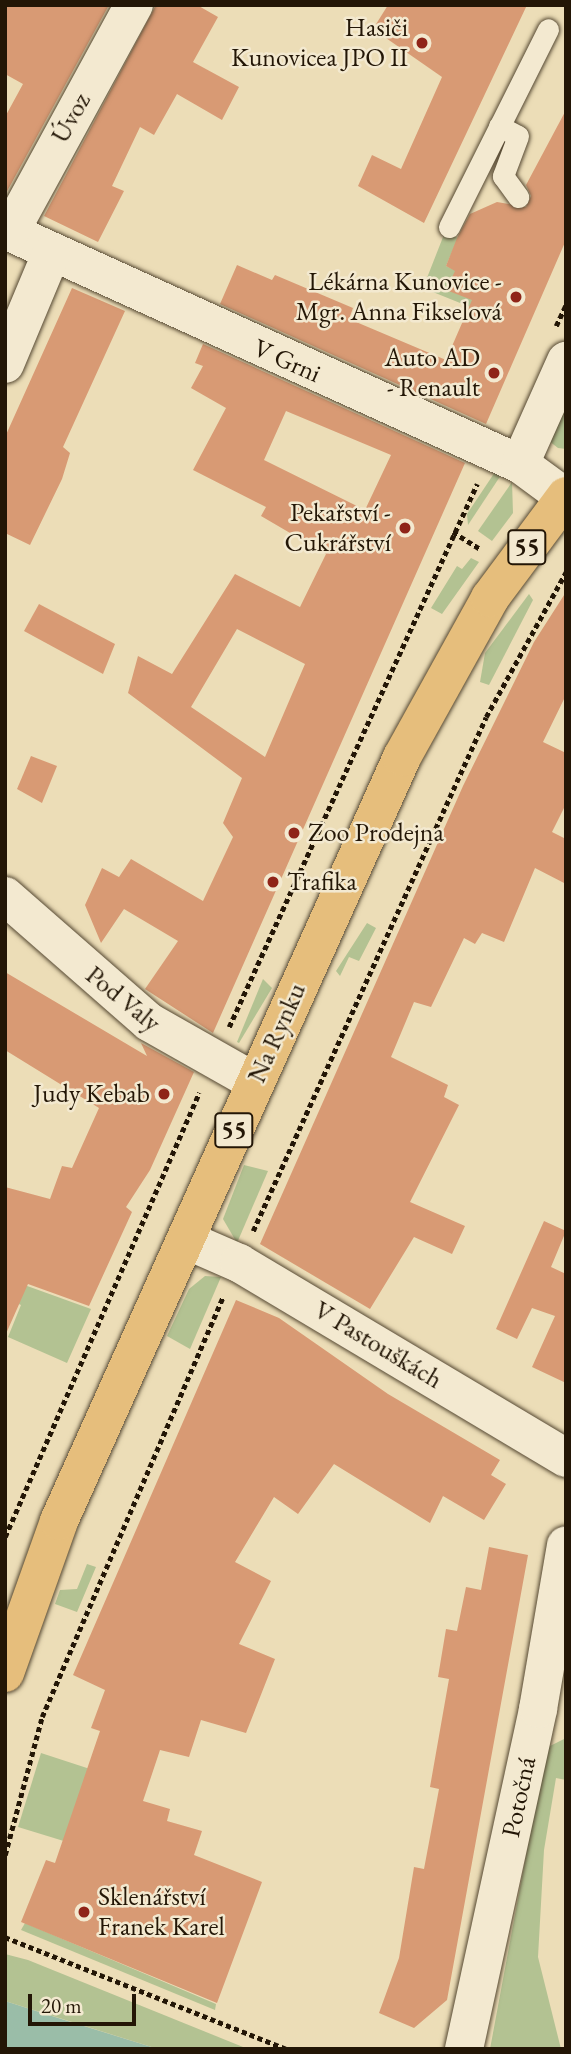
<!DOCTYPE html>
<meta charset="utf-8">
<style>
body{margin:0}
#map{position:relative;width:571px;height:2054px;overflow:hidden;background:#ecddb7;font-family:"EB Garamond",serif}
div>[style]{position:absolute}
.green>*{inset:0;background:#b3c292}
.water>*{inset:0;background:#9abda8}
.building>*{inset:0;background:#d89a74}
.path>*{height:4.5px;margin-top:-2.25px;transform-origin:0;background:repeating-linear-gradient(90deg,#231606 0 5px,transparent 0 8.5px)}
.roads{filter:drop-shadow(0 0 2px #554832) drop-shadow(0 0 2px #554832)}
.service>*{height:21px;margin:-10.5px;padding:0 10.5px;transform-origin:10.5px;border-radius:10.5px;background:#f3e9d0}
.minor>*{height:38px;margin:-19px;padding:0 19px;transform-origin:19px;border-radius:19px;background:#f3e9d0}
.primary>*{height:38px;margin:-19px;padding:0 19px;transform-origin:19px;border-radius:19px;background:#e6be7c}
.dots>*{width:19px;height:19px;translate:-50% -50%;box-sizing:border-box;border:4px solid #f3e9d0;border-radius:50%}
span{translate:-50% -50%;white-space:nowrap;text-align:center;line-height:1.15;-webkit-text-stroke:5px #f3e9d0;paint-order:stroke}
.shield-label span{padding:2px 5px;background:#f3e9d0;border:2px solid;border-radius:5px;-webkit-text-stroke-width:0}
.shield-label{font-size:24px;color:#231606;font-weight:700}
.poi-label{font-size:26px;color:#231606}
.right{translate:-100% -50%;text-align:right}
.left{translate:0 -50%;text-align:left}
.street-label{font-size:26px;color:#231606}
.frame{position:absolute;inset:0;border:7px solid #231606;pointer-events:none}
.scale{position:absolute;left:28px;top:1994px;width:108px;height:32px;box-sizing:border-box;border:4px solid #231606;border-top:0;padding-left:9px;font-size:21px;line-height:24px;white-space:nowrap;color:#231606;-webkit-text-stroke:5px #f3e9d0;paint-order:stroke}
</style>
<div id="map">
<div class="green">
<i style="clip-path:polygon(445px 232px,458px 238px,446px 266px,480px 282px,470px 307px,423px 288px)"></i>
<i style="clip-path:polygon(566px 401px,566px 449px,558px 448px,549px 441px)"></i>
<i style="clip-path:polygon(497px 469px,503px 472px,468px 525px,467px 514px)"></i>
<i style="clip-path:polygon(512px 482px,513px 513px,492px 541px,478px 531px)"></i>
<i style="clip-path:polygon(471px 558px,479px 562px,442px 614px,431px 608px,457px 566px,462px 569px)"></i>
<i style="clip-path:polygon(529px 594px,533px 600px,489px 685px,480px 682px,485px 653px)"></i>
<i style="clip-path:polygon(367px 923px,376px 928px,359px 961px,349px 957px,340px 976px,336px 971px)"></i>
<i style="clip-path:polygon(263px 979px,272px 988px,239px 1043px,237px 1042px)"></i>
<i style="clip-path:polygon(244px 1165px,268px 1171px,237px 1243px,223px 1219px)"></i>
<i style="clip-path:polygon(205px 1276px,221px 1277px,190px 1349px,167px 1336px,189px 1289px)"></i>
<i style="clip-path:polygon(5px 1278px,91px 1309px,67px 1363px,8px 1337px,21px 1305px,5px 1298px)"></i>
<i style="clip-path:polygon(87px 1564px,96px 1567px,77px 1612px,55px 1604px,60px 1590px,77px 1589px)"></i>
<i style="clip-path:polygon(566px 1738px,566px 1780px,556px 1778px,544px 1850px,538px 1957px,561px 2049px,490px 2049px,546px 1748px)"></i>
<i style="clip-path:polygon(41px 1753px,90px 1769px,67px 1842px,18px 1827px)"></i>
<i style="clip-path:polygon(25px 1923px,216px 2004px,215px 2010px,21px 1930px)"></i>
<i style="clip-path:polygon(5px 1954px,28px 1960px,248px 2049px,158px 2049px,5px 2001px)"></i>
</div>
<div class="water">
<i style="clip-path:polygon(5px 2001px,55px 2017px,158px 2049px,5px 2049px)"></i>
</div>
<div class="building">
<i style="clip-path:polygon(5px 5px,109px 5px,5px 195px,5px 117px,23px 84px,5px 74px)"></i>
<i style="clip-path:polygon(156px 5px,197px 5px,218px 17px,193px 62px,239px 87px,222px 120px,177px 94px,154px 135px,140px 127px,112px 186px,124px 191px,98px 242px,44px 216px)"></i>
<i style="clip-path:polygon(388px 5px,527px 5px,424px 223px,358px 186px,372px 155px,401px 169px,442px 77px,373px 29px)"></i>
<i style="clip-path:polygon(566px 110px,566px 240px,486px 424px,220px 304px,237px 265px,272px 280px,275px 275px,353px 308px,349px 319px,446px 360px,472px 300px,446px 290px,455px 271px,446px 266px,457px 238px,470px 214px,497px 202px,526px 207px,531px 196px,526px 185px)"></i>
<i style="clip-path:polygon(72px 288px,125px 311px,63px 447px,70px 453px,62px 479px,30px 545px,5px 533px,5px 437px)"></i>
<i style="clip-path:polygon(evenodd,203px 344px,465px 463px,213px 1033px,145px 989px,178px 941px,124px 909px,101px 943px,85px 905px,102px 868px,119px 877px,131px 859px,203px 901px,233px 837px,223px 823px,242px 778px,128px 693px,138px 656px,172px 674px,235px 574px,300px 607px,326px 554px,261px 516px,266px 507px,193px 470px,226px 408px,191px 388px,203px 366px,195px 363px,203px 344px,286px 411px,391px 455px,365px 510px,264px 460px,286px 411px,203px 344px,237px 629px,305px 664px,265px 757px,191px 707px,237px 629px)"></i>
<i style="clip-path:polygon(566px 592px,566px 695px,543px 742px,566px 753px,566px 804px,552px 832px,566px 839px,566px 884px,535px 868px,504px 942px,482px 933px,475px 944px,464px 938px,431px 1007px,414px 1002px,391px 1057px,448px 1085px,444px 1097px,459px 1105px,410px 1202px,465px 1226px,452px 1254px,414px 1237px,370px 1309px,260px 1244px,463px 786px,534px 642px)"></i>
<i style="clip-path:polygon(39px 604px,115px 644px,103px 674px,24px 631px)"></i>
<i style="clip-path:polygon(31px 756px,57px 766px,42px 803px,17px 789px)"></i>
<i style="clip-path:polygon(5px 972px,147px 1056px,141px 1043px,194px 1072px,150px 1170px,126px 1207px,132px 1212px,89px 1306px,28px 1284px,5px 1336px,5px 1187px,50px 1199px,62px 1166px,72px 1168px,99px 1108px,5px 1050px)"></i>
<i style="clip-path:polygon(544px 1221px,566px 1231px,551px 1267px,566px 1274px,566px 1383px,532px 1367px,555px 1316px,532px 1308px,517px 1339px,496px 1329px)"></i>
<i style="clip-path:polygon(236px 1300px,279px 1318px,388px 1394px,500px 1460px,491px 1475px,506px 1484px,484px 1520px,443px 1496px,430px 1523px,334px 1464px,298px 1514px,274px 1497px,235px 1562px,271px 1581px,239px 1644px,275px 1659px,246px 1733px,201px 1720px,189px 1757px,160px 1750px,143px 1801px,170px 1809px,167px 1821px,202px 1831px,194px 1855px,262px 1882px,217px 2003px,21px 1922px,46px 1860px,55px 1863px,100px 1731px,91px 1728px,105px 1690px,73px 1675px)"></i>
<i style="clip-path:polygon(489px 1547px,528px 1555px,447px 2000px,414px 2028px,379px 2013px,399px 1958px,414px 1867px,424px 1869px,439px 1789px,430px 1787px,449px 1679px,438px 1677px,446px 1629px,457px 1631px,466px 1587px,481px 1590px)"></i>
</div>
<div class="path">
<i style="left:556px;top:326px;width:23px;rotate:-65deg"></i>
<i style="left:453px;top:532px;width:32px;rotate:32deg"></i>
<i style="left:229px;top:1027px;width:597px;rotate:-65.45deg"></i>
<i style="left:253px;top:1231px;width:564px;rotate:-65.61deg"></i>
<i style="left:486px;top:717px;width:166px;rotate:-61.1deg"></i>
<i style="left:5px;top:1537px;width:485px;rotate:-66.4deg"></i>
<i style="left:5px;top:1855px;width:143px;rotate:-75deg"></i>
<i style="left:42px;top:1717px;width:458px;rotate:-66.7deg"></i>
<i style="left:5px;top:1937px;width:302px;rotate:21.7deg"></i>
</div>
<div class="roads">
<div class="service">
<i style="left:499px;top:126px;width:21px;rotate:28deg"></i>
<i style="left:518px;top:136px;width:43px;rotate:110.6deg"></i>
<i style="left:503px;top:176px;width:26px;rotate:54deg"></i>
<i style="left:449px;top:227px;width:221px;rotate:-63.4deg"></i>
</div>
<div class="minor">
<i style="left:5px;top:230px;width:566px;rotate:24.44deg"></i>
<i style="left:520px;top:464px;width:56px;rotate:36.3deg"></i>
<i style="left:10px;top:232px;width:259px;rotate:-61.4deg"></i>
<i style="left:5px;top:364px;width:119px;rotate:-67.3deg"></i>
<i style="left:520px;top:464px;width:113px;rotate:-65.9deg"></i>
<i style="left:5px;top:896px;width:191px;rotate:41.2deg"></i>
<i style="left:149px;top:1022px;width:122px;rotate:29.5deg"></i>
<i style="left:186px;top:1240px;width:58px;rotate:23.5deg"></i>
<i style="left:239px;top:1263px;width:381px;rotate:30.8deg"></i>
<i style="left:464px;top:2049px;width:348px;rotate:-77.7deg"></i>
<i style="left:538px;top:1709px;width:166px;rotate:-80.3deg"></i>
</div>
<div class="primary">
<i style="left:5px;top:1673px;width:161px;rotate:-70.4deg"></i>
<i style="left:59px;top:1521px;width:837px;rotate:-65.82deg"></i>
<i style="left:402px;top:757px;width:182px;rotate:-61deg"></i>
<i style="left:490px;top:598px;width:127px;rotate:-53.3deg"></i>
</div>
</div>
<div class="dots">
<i style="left:422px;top:43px;background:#8f2418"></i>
<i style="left:516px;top:297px;background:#8f2418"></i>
<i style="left:494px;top:373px;background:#8f2418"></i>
<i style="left:405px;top:528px;background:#8f2418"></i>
<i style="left:294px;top:833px;background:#8f2418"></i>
<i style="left:273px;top:882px;background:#8f2418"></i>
<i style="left:164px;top:1094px;background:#8f2418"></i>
<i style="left:84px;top:1912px;background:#8f2418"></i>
</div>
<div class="shield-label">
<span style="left:527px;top:547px">55</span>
<span style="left:234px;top:1130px">55</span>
</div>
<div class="poi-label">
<span class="right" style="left:408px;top:43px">Hasiči<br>Kunovicea JPO II</span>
<span class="right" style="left:502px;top:297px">Lékárna Kunovice -<br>Mgr. Anna Fikselová</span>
<span class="right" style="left:480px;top:373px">Auto AD<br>- Renault</span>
<span class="right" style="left:391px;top:528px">Pekařství -<br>Cukrářství</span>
<span class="left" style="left:308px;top:833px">Zoo Prodejna</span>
<span class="left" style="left:287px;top:882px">Trafika</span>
<span class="right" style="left:150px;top:1094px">Judy Kebab</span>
<span class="left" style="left:98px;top:1912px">Sklenářství<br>Franek Karel</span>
</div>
<div class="street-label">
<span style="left:71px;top:118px;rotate:-61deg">Úvoz</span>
<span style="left:287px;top:361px;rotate:24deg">V Grni</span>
<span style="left:123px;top:999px;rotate:39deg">Pod Valy</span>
<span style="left:277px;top:1033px;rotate:-66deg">Na Rynku</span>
<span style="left:378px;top:1345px;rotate:31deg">V Pastouškách</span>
<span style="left:519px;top:1797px;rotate:-78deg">Potočná</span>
</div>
<div class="frame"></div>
<div class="scale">20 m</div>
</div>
